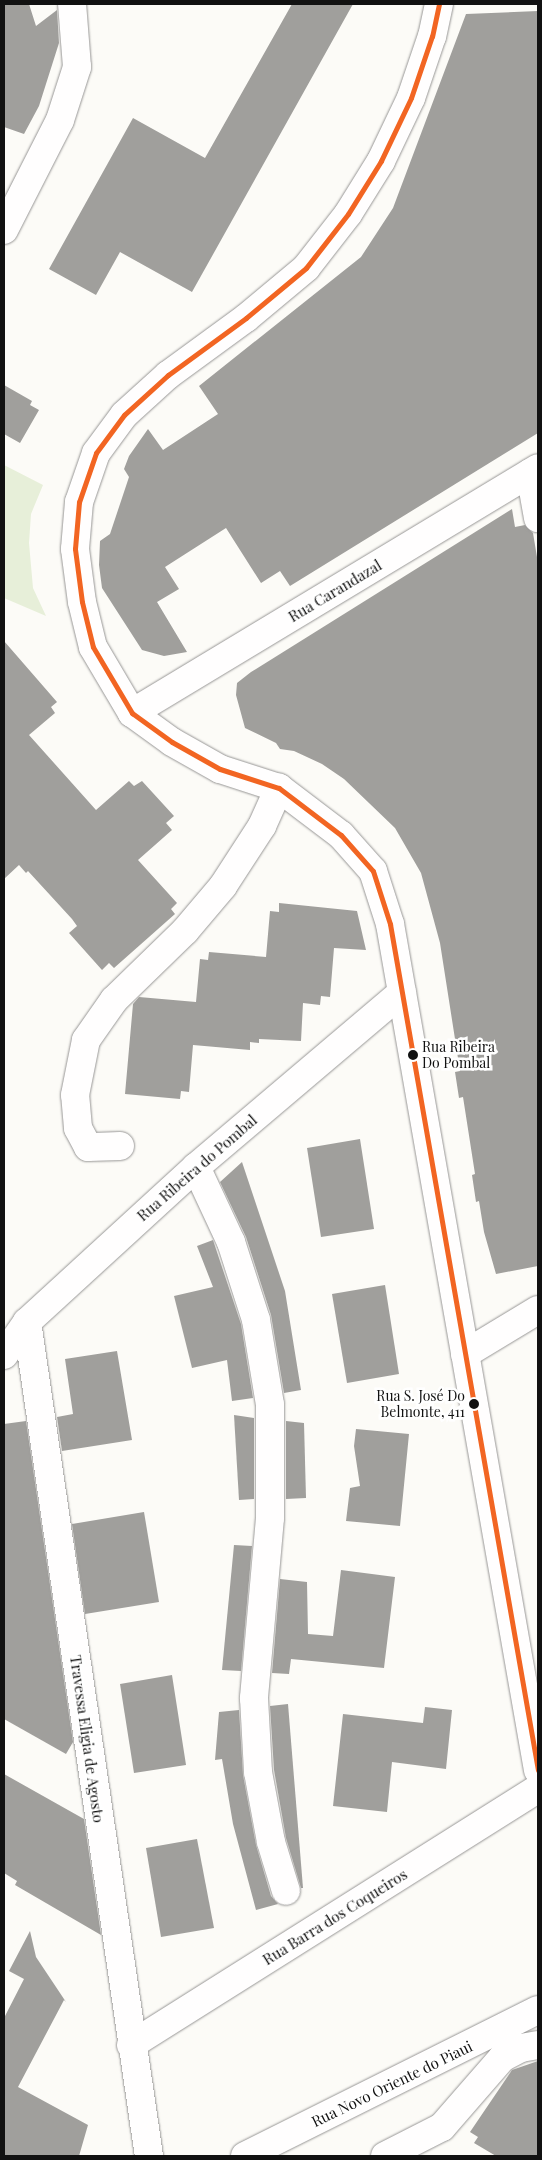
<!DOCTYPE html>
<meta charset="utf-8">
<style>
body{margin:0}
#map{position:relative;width:542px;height:2160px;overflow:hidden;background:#fcfbf7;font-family:"Playfair Display",serif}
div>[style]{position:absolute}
.green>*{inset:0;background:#e7efd9}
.building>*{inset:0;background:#a09f9c}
.roads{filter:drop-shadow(0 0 1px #979695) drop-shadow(0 0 1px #979695)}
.minor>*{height:28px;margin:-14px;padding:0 14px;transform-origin:14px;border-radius:14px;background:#fffefe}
.bus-1>*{height:5px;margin:-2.5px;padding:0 2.5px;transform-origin:2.5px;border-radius:2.5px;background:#f26522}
.dots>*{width:14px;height:14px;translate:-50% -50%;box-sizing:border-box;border:2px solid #fff;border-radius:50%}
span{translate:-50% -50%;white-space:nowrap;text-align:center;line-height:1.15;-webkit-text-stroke:5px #fff;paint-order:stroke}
.bus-label{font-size:14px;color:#111}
.left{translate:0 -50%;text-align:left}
.right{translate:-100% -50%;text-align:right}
.street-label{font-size:15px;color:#111}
.frame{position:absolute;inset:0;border:5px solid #111;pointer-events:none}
</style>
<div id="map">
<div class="green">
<i style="clip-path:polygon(4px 465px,43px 485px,31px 514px,29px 543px,33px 588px,46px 616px,4px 598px)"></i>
</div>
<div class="building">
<i style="clip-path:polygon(4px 4px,29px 4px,36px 26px,57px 10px,59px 43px,39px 106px,24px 134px,4px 127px)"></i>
<i style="clip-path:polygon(292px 4px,353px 4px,192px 292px,120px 252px,96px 295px,49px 269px,133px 118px,205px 158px)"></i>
<i style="clip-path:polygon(538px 11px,538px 433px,290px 586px,280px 571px,261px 583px,226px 528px,165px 567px,179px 589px,157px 602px,187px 652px,164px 656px,142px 650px,102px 588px,99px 565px,100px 541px,110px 534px,129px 477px,124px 469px,129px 456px,148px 429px,163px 450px,218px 414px,199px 386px,361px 257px,393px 208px,466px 14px)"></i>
<i style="clip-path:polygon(4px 385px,32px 401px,30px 405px,39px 410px,20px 443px,4px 434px)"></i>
<i style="clip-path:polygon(512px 509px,515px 527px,525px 525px,533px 533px,538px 563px,538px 1266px,496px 1274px,484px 1232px,479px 1201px,476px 1202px,472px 1175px,475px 1174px,463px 1097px,459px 1098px,455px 1072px,460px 1071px,440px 943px,421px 873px,395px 828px,344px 779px,322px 764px,294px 751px,280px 749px,276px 743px,245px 728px,236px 695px,237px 683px,251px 672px)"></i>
<i style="clip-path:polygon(4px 641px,57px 702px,51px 707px,55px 713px,29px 735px,96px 810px,129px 781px,134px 786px,142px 781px,174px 816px,166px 823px,172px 830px,138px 860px,177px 903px,171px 909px,175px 914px,114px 968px,109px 963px,102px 970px,69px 933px,77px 926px,72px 919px,28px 871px,26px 873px,19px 865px,4px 879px)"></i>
<i style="clip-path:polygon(279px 903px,357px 911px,366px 950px,334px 948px,330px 997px,321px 996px,320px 1005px,303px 1003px,301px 1041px,259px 1039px,259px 1043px,250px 1042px,250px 1050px,193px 1045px,189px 1092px,181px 1091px,180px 1099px,125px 1094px,133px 1004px,139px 997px,196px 1002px,200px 959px,208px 960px,209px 952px,266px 957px,270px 911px,279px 912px)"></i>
<i style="clip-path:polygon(360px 1139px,374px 1229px,321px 1237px,307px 1148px)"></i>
<i style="clip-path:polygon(242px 1162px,285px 1291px,301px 1390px,284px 1393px,271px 1315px,246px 1237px,220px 1182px)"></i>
<i style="clip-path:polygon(213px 1240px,241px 1324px,253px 1398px,232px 1401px,227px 1360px,192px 1368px,174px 1296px,213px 1287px,197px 1246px)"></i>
<i style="clip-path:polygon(385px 1285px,399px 1374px,347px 1383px,332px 1294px)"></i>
<i style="clip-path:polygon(117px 1351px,132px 1440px,62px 1451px,57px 1417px,73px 1414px,65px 1359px)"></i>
<i style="clip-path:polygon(234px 1415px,254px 1418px,254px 1499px,239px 1500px)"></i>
<i style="clip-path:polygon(26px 1421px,73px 1742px,66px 1754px,4px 1719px,4px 1424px)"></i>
<i style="clip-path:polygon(286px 1421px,304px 1423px,306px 1498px,286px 1499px)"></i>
<i style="clip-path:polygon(356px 1429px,409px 1434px,400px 1526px,346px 1521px,350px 1488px,360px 1486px,354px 1446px)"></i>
<i style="clip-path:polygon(144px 1512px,159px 1602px,85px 1614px,72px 1524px)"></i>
<i style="clip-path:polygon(234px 1545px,252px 1546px,241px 1671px,222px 1670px)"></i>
<i style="clip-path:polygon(341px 1570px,395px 1577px,384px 1668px,291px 1659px,289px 1674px,272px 1673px,280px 1579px,307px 1582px,308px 1634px,333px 1636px)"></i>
<i style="clip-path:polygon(172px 1675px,186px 1765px,134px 1773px,120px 1684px)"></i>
<i style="clip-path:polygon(288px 1704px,303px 1888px,301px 1888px,286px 1838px,274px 1770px,270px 1706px)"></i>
<i style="clip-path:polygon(425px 1707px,452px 1710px,446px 1769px,392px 1762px,387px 1812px,333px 1806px,343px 1714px,423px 1723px)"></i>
<i style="clip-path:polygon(239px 1710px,243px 1775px,256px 1845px,271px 1896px,278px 1904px,256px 1910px,233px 1824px,222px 1759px,215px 1760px,219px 1712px)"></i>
<i style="clip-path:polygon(4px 1774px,84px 1819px,101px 1935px,15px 1885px,17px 1881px,4px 1873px)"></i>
<i style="clip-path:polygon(197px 1839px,214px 1928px,161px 1937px,146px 1848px)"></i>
<i style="clip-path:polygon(30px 1931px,36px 1957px,66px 2002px,64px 2000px,18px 2087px,88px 2125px,79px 2156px,4px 2156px,4px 2018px,24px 1979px,9px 1971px)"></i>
<i style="clip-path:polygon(538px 2061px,538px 2156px,496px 2156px,474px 2143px,478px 2137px,470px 2132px,512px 2070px)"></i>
</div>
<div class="roads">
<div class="minor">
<i style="left:439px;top:4px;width:33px;rotate:102deg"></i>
<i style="left:432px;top:36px;width:65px;rotate:108.7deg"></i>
<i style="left:411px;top:98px;width:70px;rotate:115.5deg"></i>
<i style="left:381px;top:161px;width:62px;rotate:121.9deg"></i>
<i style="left:348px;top:214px;width:68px;rotate:127.9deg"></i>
<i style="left:306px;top:268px;width:78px;rotate:140.2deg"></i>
<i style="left:246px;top:318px;width:97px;rotate:143.8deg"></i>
<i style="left:168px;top:375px;width:59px;rotate:137.7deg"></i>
<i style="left:124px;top:415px;width:47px;rotate:126.4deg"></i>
<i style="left:96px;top:453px;width:52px;rotate:109.1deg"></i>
<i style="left:79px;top:502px;width:47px;rotate:94.9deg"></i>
<i style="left:75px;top:549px;width:53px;rotate:82.5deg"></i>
<i style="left:82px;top:602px;width:46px;rotate:76.3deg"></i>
<i style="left:93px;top:647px;width:77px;rotate:59.4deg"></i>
<i style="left:132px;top:713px;width:49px;rotate:35.9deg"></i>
<i style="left:172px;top:742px;width:55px;rotate:29.4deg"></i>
<i style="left:220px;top:769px;width:62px;rotate:17.9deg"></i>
<i style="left:279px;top:788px;width:78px;rotate:37.2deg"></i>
<i style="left:341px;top:835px;width:48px;rotate:48.4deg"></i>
<i style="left:373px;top:871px;width:56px;rotate:72.2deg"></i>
<i style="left:390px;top:924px;width:859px;rotate:80.08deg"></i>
<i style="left:4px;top:230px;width:123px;rotate:-63deg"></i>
<i style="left:60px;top:120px;width:56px;rotate:-72.2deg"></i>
<i style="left:77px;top:67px;width:63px;rotate:-94.5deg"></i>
<i style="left:530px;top:473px;width:46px;rotate:79.9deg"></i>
<i style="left:132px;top:713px;width:474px;rotate:-31.1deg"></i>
<i style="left:120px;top:1146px;width:32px;rotate:178deg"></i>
<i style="left:88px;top:1147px;width:21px;rotate:-118deg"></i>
<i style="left:78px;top:1128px;width:33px;rotate:-95deg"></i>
<i style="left:75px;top:1095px;width:56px;rotate:-78.7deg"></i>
<i style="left:86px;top:1040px;width:49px;rotate:-55deg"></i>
<i style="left:114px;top:1000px;width:99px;rotate:-44.2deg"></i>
<i style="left:185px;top:931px;width:59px;rotate:-49.8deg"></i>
<i style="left:223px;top:886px;width:72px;rotate:-57deg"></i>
<i style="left:262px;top:826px;width:42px;rotate:-65.9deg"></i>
<i style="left:196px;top:1167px;width:83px;rotate:65deg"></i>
<i style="left:231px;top:1242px;width:82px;rotate:72.2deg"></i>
<i style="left:256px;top:1320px;width:86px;rotate:80.6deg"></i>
<i style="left:270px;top:1405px;width:113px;rotate:90deg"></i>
<i style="left:270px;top:1518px;width:181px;rotate:95.1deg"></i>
<i style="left:254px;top:1698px;width:74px;rotate:86.9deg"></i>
<i style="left:258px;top:1772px;width:71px;rotate:79.5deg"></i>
<i style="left:271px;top:1842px;width:51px;rotate:73deg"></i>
<i style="left:27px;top:1322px;width:843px;rotate:81.68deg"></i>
<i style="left:465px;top:1354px;width:85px;rotate:-31.1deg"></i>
<i style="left:4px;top:1355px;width:40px;rotate:-55.1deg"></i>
<i style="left:27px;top:1322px;width:229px;rotate:-42.5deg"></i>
<i style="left:196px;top:1167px;width:270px;rotate:-40.3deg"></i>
<i style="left:131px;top:2045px;width:481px;rotate:-32.2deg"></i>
<i style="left:245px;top:2156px;width:327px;rotate:-26.5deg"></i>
<i style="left:385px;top:2156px;width:64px;rotate:-27deg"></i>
<i style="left:442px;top:2127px;width:91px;rotate:-49deg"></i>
<i style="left:502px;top:2058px;width:21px;rotate:-28deg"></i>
<i style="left:521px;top:2048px;width:17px;rotate:-10deg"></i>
</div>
</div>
<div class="bus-1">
<i style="left:439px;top:4px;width:33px;rotate:102deg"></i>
<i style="left:432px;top:36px;width:65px;rotate:108.7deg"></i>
<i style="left:411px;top:98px;width:70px;rotate:115.5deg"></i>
<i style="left:381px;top:161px;width:62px;rotate:121.9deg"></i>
<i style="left:348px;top:214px;width:68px;rotate:127.9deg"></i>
<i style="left:306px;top:268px;width:78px;rotate:140.2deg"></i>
<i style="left:246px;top:318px;width:97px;rotate:143.8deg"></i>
<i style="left:168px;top:375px;width:59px;rotate:137.7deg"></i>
<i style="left:124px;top:415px;width:47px;rotate:126.4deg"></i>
<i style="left:96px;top:453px;width:52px;rotate:109.1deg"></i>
<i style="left:79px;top:502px;width:47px;rotate:94.9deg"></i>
<i style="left:75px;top:549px;width:53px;rotate:82.5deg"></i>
<i style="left:82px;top:602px;width:46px;rotate:76.3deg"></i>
<i style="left:93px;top:647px;width:77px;rotate:59.4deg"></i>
<i style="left:132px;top:713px;width:49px;rotate:35.9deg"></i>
<i style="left:172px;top:742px;width:55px;rotate:29.4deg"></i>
<i style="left:220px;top:769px;width:62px;rotate:17.9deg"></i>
<i style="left:279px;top:788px;width:78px;rotate:37.2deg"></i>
<i style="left:341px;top:835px;width:48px;rotate:48.4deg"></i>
<i style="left:373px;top:871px;width:56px;rotate:72.2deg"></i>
<i style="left:390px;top:924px;width:859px;rotate:80.08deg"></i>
</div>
<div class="dots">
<i style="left:413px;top:1055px;background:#111"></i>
<i style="left:474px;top:1404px;background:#111"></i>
</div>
<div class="bus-label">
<span class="left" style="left:422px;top:1055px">Rua Ribeira<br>Do Pombal</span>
<span class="right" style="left:465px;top:1404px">Rua S. José Do<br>Belmonte, 411</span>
</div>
<div class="street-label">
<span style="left:335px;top:591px;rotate:-31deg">Rua Carandazal</span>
<span style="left:197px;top:1168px;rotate:-41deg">Rua Ribeira do Pombal</span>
<span style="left:87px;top:1739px;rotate:82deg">Travessa Eligia de Agosto</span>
<span style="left:335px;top:1917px;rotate:-32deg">Rua Barra dos Coqueiros</span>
<span style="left:392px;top:2084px;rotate:-26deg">Rua Novo Oriente do Piaui</span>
</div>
<div class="frame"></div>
</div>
